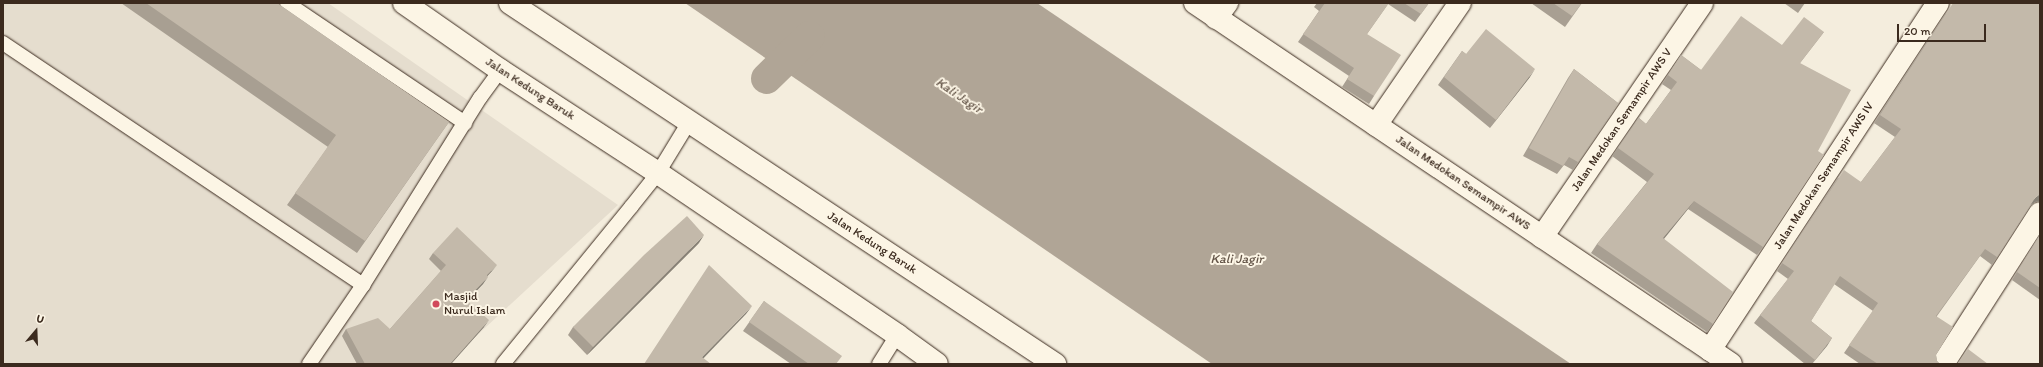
<!DOCTYPE html>
<style>
body{margin:0}
#map{position:relative;width:2043px;height:367px;overflow:hidden;background:#f4eddd;font-family:Itim,sans-serif}
div>[style]{position:absolute}
.built>*{inset:0;background:#e5ddce}
.water>*{inset:0;background:#b0a596}
.canal>*{height:31px;margin:-15.5px;padding:0 15.5px;transform-origin:15.5px;border-radius:15.5px;background:#b0a596}
.roads{filter:drop-shadow(0 0 1px #3b2a1e) drop-shadow(0 0 1px #3b2a1e)}
.lane>*{height:14px;margin:-7px;padding:0 7px;transform-origin:7px;border-radius:7px;background:#fcf5e5}
.street>*{height:22px;margin:-11px;padding:0 11px;transform-origin:11px;border-radius:11px;background:#fcf5e5}
.secondary>*{height:22px;margin:-11px;padding:0 11px;transform-origin:11px;border-radius:11px;background:#fcf5e5}
.primary>*{height:22px;margin:-11px;padding:0 11px;transform-origin:11px;border-radius:11px;background:#fcf5e5}
.wall>*{inset:0;background:#a89f92}
.shaded-wall>*{inset:0;background:#888277}
.building>*{inset:0;background:#c3b9aa}
.dots>*{width:11px;height:11px;translate:-50% -50%;box-sizing:border-box;border:2px solid #fcf5e5;border-radius:50%}
span{translate:-50% -50%;white-space:nowrap;text-align:center;line-height:1.15;-webkit-text-stroke:4px #fcf5e5;paint-order:stroke}
.street-label{font-size:12px;color:#3b2a1e}
.poi-label{font-size:12px;color:#3b2a1e}
.left{translate:0 -50%;text-align:left}
.water-label{font-size:13px;color:#645548;font-style:italic}
.frame{position:absolute;inset:0;border:4px solid #3b2a1e;pointer-events:none}
.north{position:absolute;left:16px;top:311px;width:40px;height:40px;-webkit-text-stroke:3px #fcf5e5;paint-order:stroke;rotate:19deg;font-size:11px;font-weight:700;line-height:16px;text-align:center;color:#3b2a1e}
.north::after{content:'';display:block;margin:auto;width:14px;height:18px;background:#3b2a1e;clip-path:polygon(50% 0,100% 100%,50% 72%,0 100%)}
.scale{position:absolute;left:1897px;top:24px;width:89px;height:18px;box-sizing:border-box;border:2px solid #3b2a1e;border-top:0;padding-left:5px;font-size:12px;line-height:14px;white-space:nowrap;color:#3b2a1e;-webkit-text-stroke:3px #fcf5e5;paint-order:stroke}
</style>
<div id="map">
<div class="built">
<i style="clip-path:polygon(3px 3px,328px 3px,618px 205px,446px 364px,3px 364px)"></i>
</div>
<div class="water">
<i style="clip-path:polygon(685px 3px,1037px 3px,1571px 364px,1212px 364px)"></i>
</div>
<div class="canal">
<i style="left:766px;top:78px;width:60px;rotate:-44.3deg"></i>
</div>
<div class="roads">
<div class="lane">
<i style="left:287px;top:3px;width:215px;rotate:34deg"></i>
<i style="left:3px;top:43px;width:434px;rotate:33.9deg"></i>
<i style="left:363px;top:285px;width:221px;rotate:-58deg"></i>
<i style="left:480px;top:98px;width:34px;rotate:-54deg"></i>
<i style="left:309px;top:364px;width:96px;rotate:-55.6deg"></i>
<i style="left:503px;top:364px;width:203px;rotate:-50.8deg"></i>
<i style="left:631px;top:207px;width:43px;rotate:-51.5deg"></i>
<i style="left:658px;top:173px;width:60px;rotate:-58.7deg"></i>
<i style="left:879px;top:364px;width:34px;rotate:-58deg"></i>
</div>
<div class="street">
<i style="left:1216px;top:18px;width:19px;rotate:-54deg"></i>
<i style="left:1376px;top:125px;width:148px;rotate:-55.5deg"></i>
<i style="left:1542px;top:237px;width:283px;rotate:-55.6deg"></i>
<i style="left:1710px;top:350px;width:415px;rotate:-56.7deg"></i>
<i style="left:1943px;top:364px;width:179px;rotate:-57.3deg"></i>
</div>
<div class="secondary">
<i style="left:1195px;top:3px;width:646px;rotate:33.96deg"></i>
</div>
<div class="primary">
<i style="left:404px;top:3px;width:117px;rotate:34.9deg"></i>
<i style="left:500px;top:70px;width:189px;rotate:33.1deg"></i>
<i style="left:658px;top:173px;width:289px;rotate:34.1deg"></i>
<i style="left:897px;top:335px;width:49px;rotate:35.9deg"></i>
<i style="left:510px;top:3px;width:654px;rotate:33.52deg"></i>
</div>
</div>
<div class="wall">
<i style="clip-path:polygon(121px 3px,277px 3px,449px 122px,357px 253px,287px 205px,328px 147px)"></i>
<i style="clip-path:polygon(1317px 3px,1429px 3px,1415px 22px,1388px 4px,1367px 34px,1374px 96px,1369px 104px,1342px 87px,1349px 76px,1298px 42px,1319px 11px,1314px 7px)"></i>
<i style="clip-path:polygon(1531px 3px,1582px 3px,1565px 27px)"></i>
<i style="clip-path:polygon(1784px 3px,1805px 3px,1798px 13px)"></i>
<i style="clip-path:polygon(1946px 13px,2035px 202px,2031px 205px,1992px 265px,1980px 256px,1937px 316px,1936px 355px,1937px 361px,1940px 364px,1860px 364px,1844px 353px,1873px 311px,1834px 284px,1811px 321px,1832px 338px,1812px 364px,1805px 364px,1754px 323px,1788px 279px,1777px 271px,1838px 178px,1861px 182px,1895px 137px,1874px 123px)"></i>
<i style="clip-path:polygon(1824px 32px,1800px 63px,1763px 247px,1757px 255px,1688px 209px,1664px 239px,1713px 324px,1707px 332px,1591px 253px,1597px 244px,1647px 182px,1612px 156px,1639px 118px,1646px 124px,1671px 90px,1662px 84px,1681px 55px,1701px 70px,1782px 45px)"></i>
<i style="clip-path:polygon(1462px 51px,1466px 54px,1530px 77px,1490px 128px,1438px 85px)"></i>
<i style="clip-path:polygon(1574px 69px,1618px 103px,1573px 170px,1564px 165px,1557px 174px,1523px 156px,1568px 78px)"></i>
<i style="clip-path:polygon(2040px 234px,2040px 300px,2012px 280px)"></i>
<i style="clip-path:polygon(699px 243px,587px 355px,568px 335px,573px 327px)"></i>
<i style="clip-path:polygon(433px 253px,492px 271px,487px 276px,483px 284px,467px 301px,484px 327px,451px 364px,357px 364px,342px 336px,346px 329px,390px 329px,441px 271px,429px 259px)"></i>
<i style="clip-path:polygon(764px 301px,836px 364px,791px 364px,743px 331px)"></i>
</div>
<div class="shaded-wall">
<i style="clip-path:polygon(1535px 69px,1530px 77px,1490px 128px,1496px 120px)"></i>
<i style="clip-path:polygon(2040px 194px,2040px 201px,2035px 202px,2029px 206px,2035px 198px)"></i>
<i style="clip-path:polygon(1694px 201px,1688px 209px,1657px 247px,1663px 238px)"></i>
<i style="clip-path:polygon(704px 235px,699px 243px,587px 355px,593px 347px)"></i>
<i style="clip-path:polygon(497px 265px,492px 271px,482px 282px,487px 275px)"></i>
<i style="clip-path:polygon(488px 277px,483px 284px,461px 307px,466px 300px)"></i>
<i style="clip-path:polygon(752px 306px,746px 314px,698px 364px,702px 357px)"></i>
<i style="clip-path:polygon(489px 320px,484px 327px,451px 364px,450px 364px)"></i>
<i style="clip-path:polygon(1832px 338px,1827px 346px,1812px 364px,1815px 360px)"></i>
</div>
<div class="building">
<i style="clip-path:polygon(146px 3px,277px 3px,449px 122px,365px 241px,295px 193px,336px 135px)"></i>
<i style="clip-path:polygon(1325px 3px,1389px 3px,1367px 34px,1401px 55px,1374px 96px,1347px 79px,1354px 68px,1303px 34px)"></i>
<i style="clip-path:polygon(1404px 3px,1429px 3px,1421px 14px)"></i>
<i style="clip-path:polygon(1553px 3px,1582px 3px,1572px 16px)"></i>
<i style="clip-path:polygon(1953px 3px,2040px 3px,2040px 194px,2035px 198px,1997px 257px,1985px 249px,1936px 316px,1953px 327px,1936px 355px,1937px 361px,1940px 364px,1878px 364px,1849px 345px,1878px 303px,1840px 276px,1811px 321px,1832px 338px,1815px 360px,1760px 315px,1794px 271px,1782px 263px,1844px 170px,1861px 182px,1901px 129px,1880px 115px)"></i>
<i style="clip-path:polygon(1741px 16px,1782px 45px,1804px 17px,1824px 32px,1800px 63px,1851px 90px,1818px 151px,1824px 155px,1763px 247px,1694px 201px,1663px 238px,1733px 292px,1713px 324px,1597px 244px,1654px 174px,1618px 148px,1639px 118px,1646px 124px,1677px 82px,1668px 75px,1681px 55px,1701px 70px)"></i>
<i style="clip-path:polygon(1486px 29px,1535px 69px,1496px 120px,1444px 77px,1462px 51px,1466px 54px)"></i>
<i style="clip-path:polygon(1574px 69px,1618px 103px,1578px 162px,1569px 157px,1563px 166px,1529px 148px)"></i>
<i style="clip-path:polygon(687px 216px,704px 235px,593px 347px,573px 327px,644px 255px)"></i>
<i style="clip-path:polygon(457px 227px,497px 265px,487px 275px,488px 277px,466px 300px,489px 320px,450px 364px,365px 364px,346px 329px,378px 318px,390px 329px,446px 265px,433px 253px)"></i>
<i style="clip-path:polygon(2040px 235px,2040px 288px,2017px 272px)"></i>
<i style="clip-path:polygon(709px 265px,752px 306px,702px 357px,711px 364px,644px 364px)"></i>
<i style="clip-path:polygon(764px 301px,842px 356px,836px 364px,809px 364px,749px 322px)"></i>
<i style="clip-path:polygon(1968px 349px,1988px 364px,1957px 364px)"></i>
</div>
<div class="dots">
<i style="left:436px;top:304px;background:#d1495b"></i>
</div>
<div class="street-label">
<span style="left:530px;top:89px;rotate:33deg">Jalan Kedung Baruk</span>
<span style="left:1622px;top:120px;rotate:-56deg">Jalan Medokan Semampir AWS V</span>
<span style="left:1824px;top:176px;rotate:-57deg">Jalan Medokan Semampir AWS IV</span>
<span style="left:1463px;top:183px;rotate:34deg">Jalan Medokan Semampir AWS</span>
<span style="left:872px;top:243px;rotate:33deg">Jalan Kedung Baruk</span>
</div>
<div class="poi-label">
<span class="left" style="left:444px;top:304px">Masjid<br>Nurul Islam</span>
</div>
<div class="water-label">
<span style="left:959px;top:96px;rotate:34deg">Kali Jagir</span>
<span style="left:1237px;top:259px">Kali Jagir</span>
</div>
<div class="frame"></div>
<div class="north">U</div>
<div class="scale">20 m</div>
</div>
